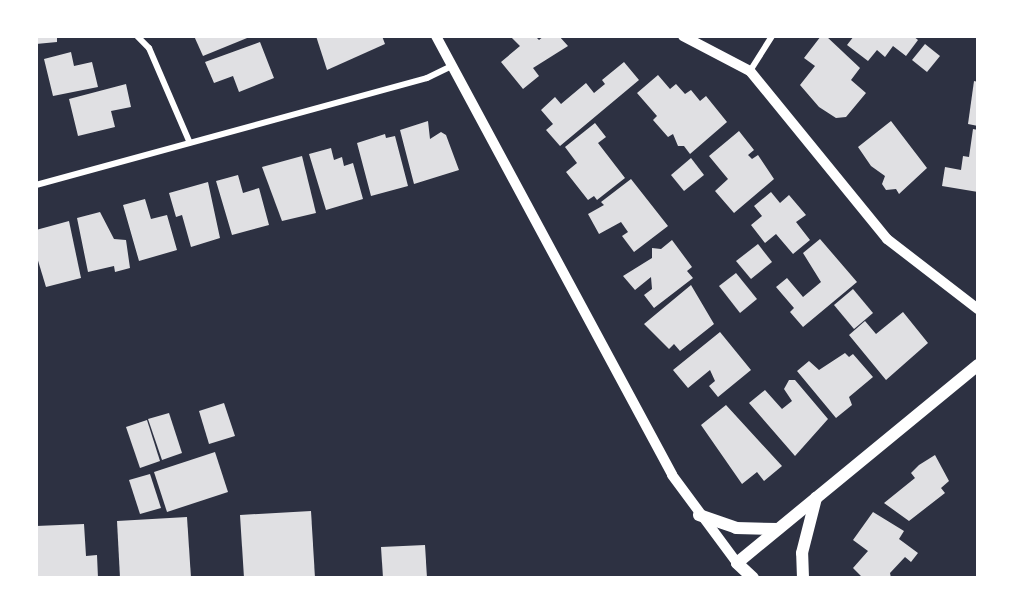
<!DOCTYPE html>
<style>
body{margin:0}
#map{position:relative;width:1014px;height:614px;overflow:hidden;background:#2d3142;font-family:"Titillium Web",sans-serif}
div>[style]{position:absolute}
.building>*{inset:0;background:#e0e0e3}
.minor>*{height:6px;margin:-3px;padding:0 3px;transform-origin:3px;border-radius:3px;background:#fff}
.tertiary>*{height:10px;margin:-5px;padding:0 5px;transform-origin:5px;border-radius:5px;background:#fff}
.secondary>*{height:12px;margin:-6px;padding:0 6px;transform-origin:6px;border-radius:6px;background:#fff}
span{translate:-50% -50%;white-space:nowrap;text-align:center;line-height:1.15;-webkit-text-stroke:6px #fff;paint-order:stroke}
.frame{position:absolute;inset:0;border:38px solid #fff;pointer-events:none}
</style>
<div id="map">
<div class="building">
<i style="clip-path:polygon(36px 36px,57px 36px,57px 42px,36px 44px)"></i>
<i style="clip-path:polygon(194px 36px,252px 36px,203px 56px)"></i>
<i style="clip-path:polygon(316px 36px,382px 36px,385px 44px,327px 70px)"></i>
<i style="clip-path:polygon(510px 36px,535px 36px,539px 40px,544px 36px,559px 36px,568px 46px,533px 68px,539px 76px,523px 89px,501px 62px,520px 46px)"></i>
<i style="clip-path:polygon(821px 36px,826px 36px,860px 68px,851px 80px,866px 93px,846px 117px,836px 118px,819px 107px,800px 85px,815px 66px,804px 58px)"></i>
<i style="clip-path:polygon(854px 36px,913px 36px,918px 40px,906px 56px,893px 46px,885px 57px,877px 50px,868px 61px,847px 45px)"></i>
<i style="clip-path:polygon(260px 42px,274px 78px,239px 92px,233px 76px,214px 83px,205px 62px)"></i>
<i style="clip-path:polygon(925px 44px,940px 56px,927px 72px,912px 60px)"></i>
<i style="clip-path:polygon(71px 52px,74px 66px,92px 62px,98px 87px,53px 96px,44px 59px)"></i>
<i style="clip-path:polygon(624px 62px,639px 80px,560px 146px,546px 130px,553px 124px,541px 110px,555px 97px,561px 104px,586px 83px,594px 93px,605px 84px,602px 80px)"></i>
<i style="clip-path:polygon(658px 75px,670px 89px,676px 84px,685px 94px,691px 90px,700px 101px,706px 96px,727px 122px,690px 154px,684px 146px,678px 146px,673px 134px,668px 137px,653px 120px,657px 116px,637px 93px)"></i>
<i style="clip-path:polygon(974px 81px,978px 82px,978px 126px,968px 124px)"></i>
<i style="clip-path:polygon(126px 84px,131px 107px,111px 111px,115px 127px,78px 136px,69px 99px)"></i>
<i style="clip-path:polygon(428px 121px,430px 139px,441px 132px,446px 135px,459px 170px,414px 184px,400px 130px)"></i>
<i style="clip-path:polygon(891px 121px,927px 168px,899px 194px,896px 189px,886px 190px,882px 184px,885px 176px,871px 166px,858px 147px)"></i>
<i style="clip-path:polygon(595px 123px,606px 137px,598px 143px,625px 178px,597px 200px,594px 196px,588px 200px,566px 172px,577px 163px,565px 147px)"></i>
<i style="clip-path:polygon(973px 129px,978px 130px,978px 192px,942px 186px,945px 167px,961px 170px,963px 156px,969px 157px)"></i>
<i style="clip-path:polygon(739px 131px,754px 150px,748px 155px,752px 159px,758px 155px,774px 179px,734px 213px,715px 191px,728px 179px,709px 156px)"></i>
<i style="clip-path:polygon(385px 134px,386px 138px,395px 136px,408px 186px,371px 196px,357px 143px)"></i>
<i style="clip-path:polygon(331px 148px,334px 160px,342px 157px,344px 166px,353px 163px,363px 199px,326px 210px,309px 154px)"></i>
<i style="clip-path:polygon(302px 156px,316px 213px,282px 221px,262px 167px)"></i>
<i style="clip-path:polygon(691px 158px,704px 175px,684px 191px,671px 175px)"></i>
<i style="clip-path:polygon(238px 175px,243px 193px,259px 188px,269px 225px,232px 235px,216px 181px)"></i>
<i style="clip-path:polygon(631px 179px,668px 226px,634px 252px,622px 236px,628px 232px,621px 222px,599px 234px,588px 214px,604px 205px,601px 202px)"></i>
<i style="clip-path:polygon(208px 182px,220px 238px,191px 247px,182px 215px,176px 217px,169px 193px)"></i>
<i style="clip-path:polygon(771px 192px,780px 203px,789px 195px,806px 215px,796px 222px,810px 240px,793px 254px,776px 234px,765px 243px,751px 225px,762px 216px,754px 206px)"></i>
<i style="clip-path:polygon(145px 199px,151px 219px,167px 215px,177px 250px,139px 261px,123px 205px)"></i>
<i style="clip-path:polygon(100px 212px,114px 239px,126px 240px,130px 268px,115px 272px,114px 266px,88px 272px,77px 218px)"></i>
<i style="clip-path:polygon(69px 221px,81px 278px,46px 287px,36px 254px,36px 230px)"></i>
<i style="clip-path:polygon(820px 239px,857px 282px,803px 327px,790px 312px,794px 308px,776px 287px,787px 278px,803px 297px,821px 282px,803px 253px)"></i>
<i style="clip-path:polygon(672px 240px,692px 267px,687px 271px,693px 278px,654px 308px,644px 295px,652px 289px,651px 277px,635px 290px,623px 276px,652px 258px,652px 248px,661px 249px)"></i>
<i style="clip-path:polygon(758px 244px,772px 262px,751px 279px,736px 261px)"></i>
<i style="clip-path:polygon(736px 273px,757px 299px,740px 313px,719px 286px)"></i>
<i style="clip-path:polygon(691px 285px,714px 324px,680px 351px,674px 344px,669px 349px,644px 324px)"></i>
<i style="clip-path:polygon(853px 289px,873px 313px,854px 329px,834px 305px)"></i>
<i style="clip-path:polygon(903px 312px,928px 343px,886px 380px,849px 335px,865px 321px,876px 334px)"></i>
<i style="clip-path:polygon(720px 332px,751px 370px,718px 397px,709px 386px,715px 381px,710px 370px,688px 388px,673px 370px)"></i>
<i style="clip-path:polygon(845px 353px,849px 357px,853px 354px,873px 377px,849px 397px,852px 405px,836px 418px,797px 371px,809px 361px,819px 370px)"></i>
<i style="clip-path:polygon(789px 380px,795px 380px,828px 419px,795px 456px,749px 403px,765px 390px,782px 409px,792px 401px,784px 389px)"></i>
<i style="clip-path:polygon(224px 403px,235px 436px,209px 444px,199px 411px)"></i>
<i style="clip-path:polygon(726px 405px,782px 466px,764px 481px,757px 472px,742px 484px,701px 425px)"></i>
<i style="clip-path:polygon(169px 413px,182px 453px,162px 460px,148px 419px)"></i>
<i style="clip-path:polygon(147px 420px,160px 461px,140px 468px,126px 427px)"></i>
<i style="clip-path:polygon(215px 452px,228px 492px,167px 512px,154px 472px)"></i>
<i style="clip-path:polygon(935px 455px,949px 481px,941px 488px,945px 493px,909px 521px,884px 503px,915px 478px,911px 473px,919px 465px)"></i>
<i style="clip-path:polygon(150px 474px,161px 508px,140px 514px,129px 480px)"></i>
<i style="clip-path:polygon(311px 511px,315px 578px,244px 578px,240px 515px)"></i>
<i style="clip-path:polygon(873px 512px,904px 531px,899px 539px,918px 553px,911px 562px,905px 557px,890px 573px,891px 578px,863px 578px,853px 568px,868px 551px,853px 540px)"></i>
<i style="clip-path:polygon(187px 517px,191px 578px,120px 578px,117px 521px)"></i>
<i style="clip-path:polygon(84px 524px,86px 556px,97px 555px,98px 578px,36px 578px,36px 526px)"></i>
<i style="clip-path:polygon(425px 545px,427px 578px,383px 578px,381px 547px)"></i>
</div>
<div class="minor">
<i style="left:137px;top:36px;width:17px;rotate:45deg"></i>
<i style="left:149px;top:48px;width:103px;rotate:66.7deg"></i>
<i style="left:750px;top:71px;width:41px;rotate:-57.8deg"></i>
<i style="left:36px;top:185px;width:405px;rotate:-15.3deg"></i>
<i style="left:427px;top:78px;width:28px;rotate:-26deg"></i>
</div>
<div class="tertiary">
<i style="left:436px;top:36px;width:498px;rotate:61.7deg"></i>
<i style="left:672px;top:475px;width:109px;rotate:53.5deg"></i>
<i style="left:683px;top:36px;width:76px;rotate:27.6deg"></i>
<i style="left:750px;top:71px;width:217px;rotate:50.8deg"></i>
<i style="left:887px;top:239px;width:115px;rotate:37.6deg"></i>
</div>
<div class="secondary">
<i style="left:699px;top:515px;width:39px;rotate:19deg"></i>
<i style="left:736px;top:528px;width:42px;rotate:1.4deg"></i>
<i style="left:753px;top:578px;width:22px;rotate:-137deg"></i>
<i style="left:737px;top:563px;width:312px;rotate:-39.4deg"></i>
<i style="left:803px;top:578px;width:25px;rotate:-92deg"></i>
<i style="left:802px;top:553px;width:57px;rotate:-75.7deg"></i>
</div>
<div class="frame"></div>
</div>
